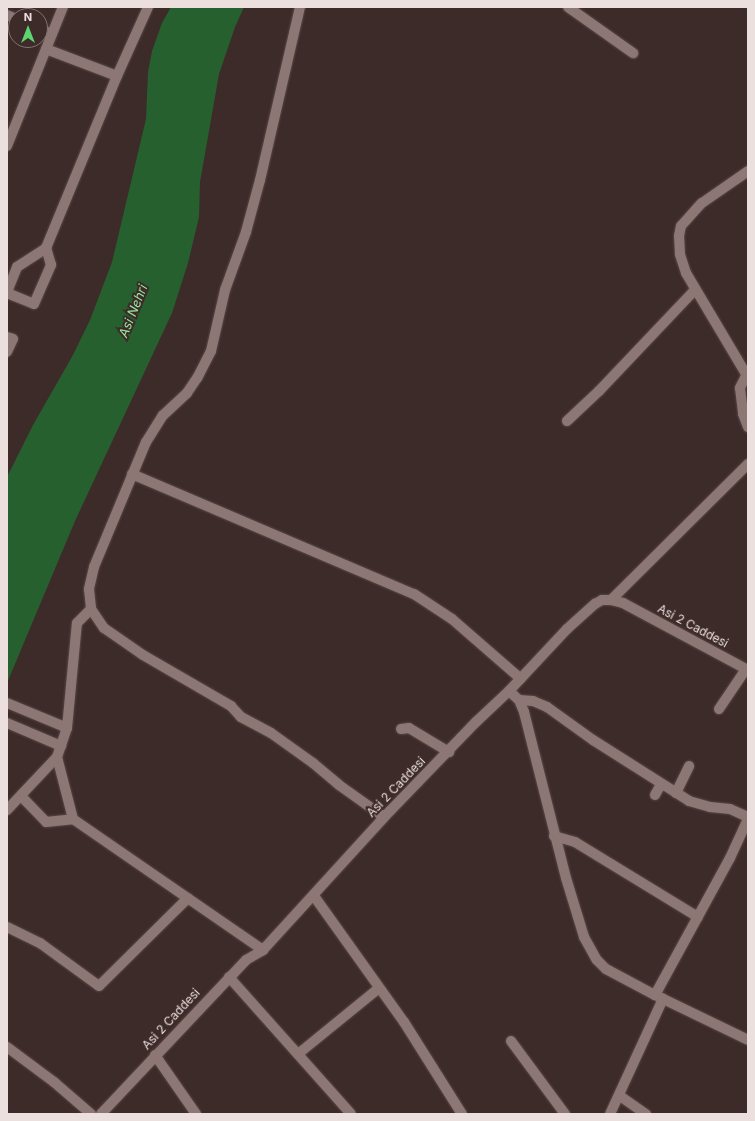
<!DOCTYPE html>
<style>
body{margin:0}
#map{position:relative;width:755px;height:1121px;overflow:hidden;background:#3d2b29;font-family:Inter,sans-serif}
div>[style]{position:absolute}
.water>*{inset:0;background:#26602f}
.roads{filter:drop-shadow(0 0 1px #574847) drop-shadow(0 0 1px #574847)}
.minor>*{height:10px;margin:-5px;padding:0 5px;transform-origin:5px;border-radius:5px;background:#8d7775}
span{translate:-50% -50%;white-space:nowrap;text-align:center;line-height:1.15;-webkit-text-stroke:4px #3d2b29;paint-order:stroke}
.street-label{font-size:12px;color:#ece0df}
.water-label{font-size:13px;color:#96e79d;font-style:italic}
.frame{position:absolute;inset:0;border:8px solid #ece0df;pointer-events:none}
.north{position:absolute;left:8px;top:8px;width:40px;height:40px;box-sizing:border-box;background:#3d2b29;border:1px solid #837372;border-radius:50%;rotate:0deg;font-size:11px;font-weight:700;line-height:16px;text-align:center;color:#ece0df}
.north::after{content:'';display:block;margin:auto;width:14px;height:18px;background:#5bd56e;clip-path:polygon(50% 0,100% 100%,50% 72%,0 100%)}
</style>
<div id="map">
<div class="water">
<i style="clip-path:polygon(171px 7px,244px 7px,235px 27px,219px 74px,200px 182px,199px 217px,188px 263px,172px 313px,75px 521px,7px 683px,7px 477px,33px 425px,73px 355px,90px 320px,112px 262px,146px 119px,148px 72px,152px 51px,162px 23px)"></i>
</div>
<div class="roads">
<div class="minor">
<i style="left:300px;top:7px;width:178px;rotate:103deg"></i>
<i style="left:260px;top:180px;width:54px;rotate:105.1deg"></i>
<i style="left:246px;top:232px;width:62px;rotate:109.9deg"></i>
<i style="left:225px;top:290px;width:63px;rotate:102.9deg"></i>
<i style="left:211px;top:351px;width:30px;rotate:117deg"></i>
<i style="left:197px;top:378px;width:18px;rotate:124deg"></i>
<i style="left:187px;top:393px;width:33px;rotate:137deg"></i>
<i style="left:163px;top:415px;width:32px;rotate:122deg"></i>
<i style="left:146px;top:442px;width:135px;rotate:112.6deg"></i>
<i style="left:94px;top:567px;width:23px;rotate:103deg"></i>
<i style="left:89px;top:589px;width:20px;rotate:84deg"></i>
<i style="left:91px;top:609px;width:23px;rotate:56deg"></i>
<i style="left:104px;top:628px;width:47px;rotate:34.7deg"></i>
<i style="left:143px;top:655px;width:102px;rotate:30.1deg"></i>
<i style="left:231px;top:706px;width:15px;rotate:48deg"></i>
<i style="left:241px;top:717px;width:34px;rotate:28deg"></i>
<i style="left:271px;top:733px;width:52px;rotate:35.5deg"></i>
<i style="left:313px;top:763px;width:34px;rotate:40deg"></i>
<i style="left:339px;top:785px;width:55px;rotate:35.4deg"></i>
<i style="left:568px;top:7px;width:80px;rotate:35.3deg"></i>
<i style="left:7px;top:15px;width:10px;rotate:24deg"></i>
<i style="left:40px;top:29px;width:13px;rotate:23deg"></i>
<i style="left:117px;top:76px;width:76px;rotate:-65.8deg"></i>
<i style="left:7px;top:146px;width:150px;rotate:-68.1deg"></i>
<i style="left:7px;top:292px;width:27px;rotate:-68deg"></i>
<i style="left:17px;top:267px;width:35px;rotate:-33deg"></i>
<i style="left:46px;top:248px;width:186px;rotate:-67.6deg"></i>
<i style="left:117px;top:76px;width:76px;rotate:-159.2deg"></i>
<i style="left:7px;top:293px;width:29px;rotate:22deg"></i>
<i style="left:34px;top:304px;width:43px;rotate:-66.4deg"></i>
<i style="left:51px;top:265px;width:18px;rotate:-106deg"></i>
<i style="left:7px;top:337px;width:6px;rotate:18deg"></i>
<i style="left:13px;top:339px;width:14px;rotate:115deg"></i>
<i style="left:748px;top:372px;width:18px;rotate:117deg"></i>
<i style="left:740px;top:388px;width:26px;rotate:83deg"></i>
<i style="left:743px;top:414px;width:14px;rotate:69deg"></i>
<i style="left:746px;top:374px;width:117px;rotate:-120.7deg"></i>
<i style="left:686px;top:273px;width:20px;rotate:-108deg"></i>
<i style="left:680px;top:254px;width:18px;rotate:-93deg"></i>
<i style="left:679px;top:236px;width:10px;rotate:-79deg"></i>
<i style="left:681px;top:226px;width:31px;rotate:-48deg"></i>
<i style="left:702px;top:203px;width:56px;rotate:-34.8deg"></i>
<i style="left:567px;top:421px;width:44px;rotate:-43.2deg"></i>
<i style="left:599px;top:391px;width:139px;rotate:-46.5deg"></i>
<i style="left:132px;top:474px;width:306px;rotate:23.1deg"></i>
<i style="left:414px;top:594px;width:45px;rotate:33.3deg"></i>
<i style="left:452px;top:619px;width:91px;rotate:41deg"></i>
<i style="left:611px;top:600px;width:193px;rotate:-44.8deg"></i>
<i style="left:509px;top:691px;width:13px;rotate:42deg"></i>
<i style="left:519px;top:700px;width:13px;rotate:67deg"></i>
<i style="left:524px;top:712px;width:171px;rotate:75.8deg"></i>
<i style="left:566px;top:878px;width:62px;rotate:73deg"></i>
<i style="left:584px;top:937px;width:26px;rotate:61deg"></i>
<i style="left:597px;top:960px;width:13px;rotate:45deg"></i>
<i style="left:606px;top:969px;width:55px;rotate:28deg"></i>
<i style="left:655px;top:995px;width:103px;rotate:25.8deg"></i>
<i style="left:519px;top:700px;width:14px;rotate:4deg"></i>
<i style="left:533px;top:701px;width:15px;rotate:23deg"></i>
<i style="left:547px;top:707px;width:57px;rotate:35.7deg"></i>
<i style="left:593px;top:740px;width:114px;rotate:32.4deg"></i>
<i style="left:689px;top:801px;width:22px;rotate:16deg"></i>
<i style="left:710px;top:807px;width:20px;rotate:6deg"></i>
<i style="left:730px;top:809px;width:20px;rotate:24deg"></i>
<i style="left:7px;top:703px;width:65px;rotate:22.6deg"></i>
<i style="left:719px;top:709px;width:48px;rotate:-56deg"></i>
<i style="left:7px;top:723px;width:59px;rotate:23.1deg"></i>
<i style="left:401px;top:729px;width:8px;rotate:-7deg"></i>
<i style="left:409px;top:728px;width:47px;rotate:31deg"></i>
<i style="left:57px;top:757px;width:64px;rotate:75.5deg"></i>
<i style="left:73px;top:819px;width:231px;rotate:34.6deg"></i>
<i style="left:676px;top:793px;width:30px;rotate:-64deg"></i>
<i style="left:655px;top:795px;width:13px;rotate:-61deg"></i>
<i style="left:21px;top:796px;width:36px;rotate:46deg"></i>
<i style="left:46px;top:822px;width:27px;rotate:-6deg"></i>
<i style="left:7px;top:810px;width:73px;rotate:-46.7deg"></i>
<i style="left:57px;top:757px;width:31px;rotate:-71deg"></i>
<i style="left:67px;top:728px;width:105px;rotate:-84.6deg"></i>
<i style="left:77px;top:623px;width:20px;rotate:-45deg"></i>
<i style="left:554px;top:836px;width:22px;rotate:16deg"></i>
<i style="left:575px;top:842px;width:144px;rotate:31.4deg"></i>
<i style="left:314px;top:896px;width:155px;rotate:54.5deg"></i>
<i style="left:404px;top:1022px;width:109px;rotate:57.8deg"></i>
<i style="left:7px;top:927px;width:37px;rotate:26deg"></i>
<i style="left:40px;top:943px;width:73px;rotate:36.1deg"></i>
<i style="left:99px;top:986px;width:125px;rotate:-44.7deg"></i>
<i style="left:229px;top:977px;width:183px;rotate:48.3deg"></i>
<i style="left:655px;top:995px;width:156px;rotate:-61.3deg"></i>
<i style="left:730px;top:858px;width:43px;rotate:-65.2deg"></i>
<i style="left:511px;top:1041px;width:91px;rotate:53.5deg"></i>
<i style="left:7px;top:1047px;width:59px;rotate:36.7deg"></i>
<i style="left:54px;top:1082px;width:49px;rotate:40.9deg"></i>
<i style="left:298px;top:1054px;width:104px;rotate:-39.2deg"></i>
<i style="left:155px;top:1055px;width:72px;rotate:55.2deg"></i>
<i style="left:620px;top:1096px;width:32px;rotate:35deg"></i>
<i style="left:101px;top:1114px;width:212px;rotate:-46.7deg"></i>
<i style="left:246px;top:960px;width:20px;rotate:-30deg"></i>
<i style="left:263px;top:950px;width:188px;rotate:-47.6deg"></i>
<i style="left:390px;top:811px;width:124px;rotate:-46deg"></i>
<i style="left:476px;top:722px;width:45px;rotate:-43.2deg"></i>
<i style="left:509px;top:691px;width:85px;rotate:-46.9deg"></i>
<i style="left:567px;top:629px;width:38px;rotate:-42deg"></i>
<i style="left:595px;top:604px;width:8px;rotate:-30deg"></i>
<i style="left:602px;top:600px;width:9px"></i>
<i style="left:611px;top:600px;width:12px;rotate:14deg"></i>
<i style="left:623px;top:603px;width:142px;rotate:28.2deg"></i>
<i style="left:610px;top:1114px;width:127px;rotate:-65.3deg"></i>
</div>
</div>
<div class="street-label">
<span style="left:693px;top:626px;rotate:28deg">Asi 2 Caddesi</span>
<span style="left:396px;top:787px;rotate:-46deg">Asi 2 Caddesi</span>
<span style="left:171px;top:1019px;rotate:-47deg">Asi 2 Caddesi</span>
</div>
<div class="water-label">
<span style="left:133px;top:311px;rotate:-68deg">Asi Nehri</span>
</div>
<div class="frame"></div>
<div class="north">N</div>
</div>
